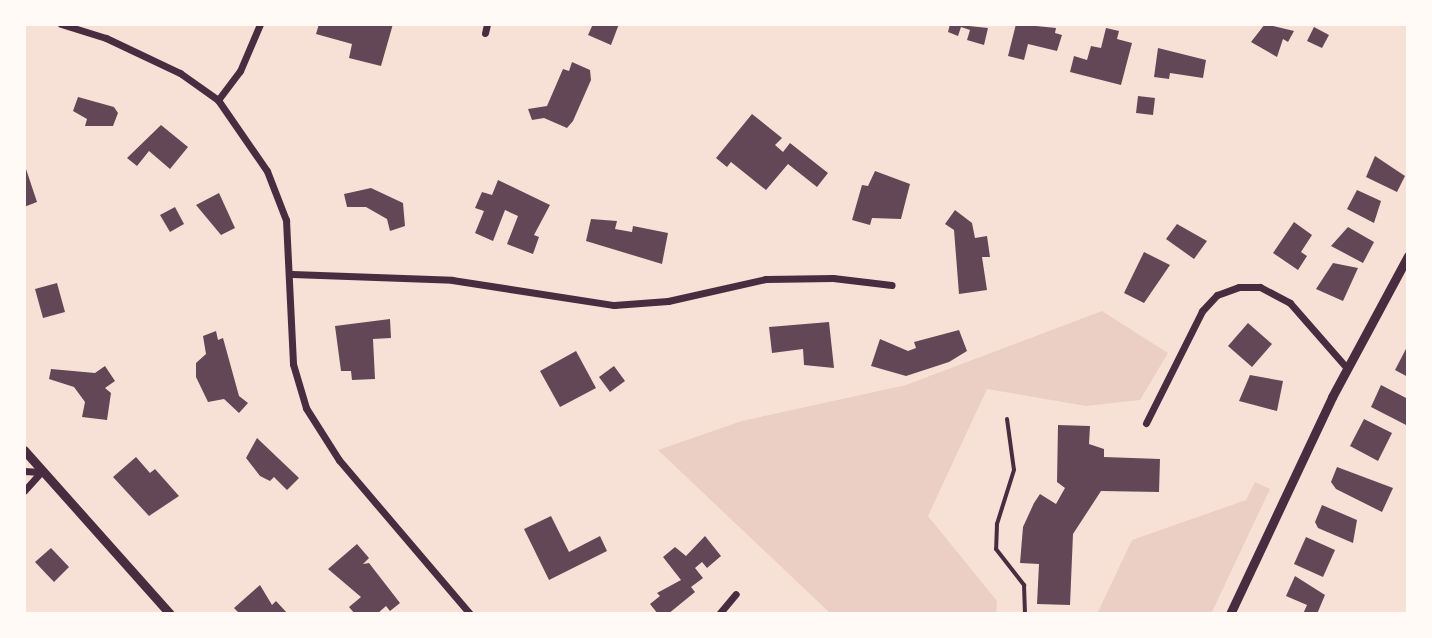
<!DOCTYPE html>
<style>
body{margin:0}
#map{position:relative;width:1432px;height:638px;overflow:hidden;background:#f7e1d7;font-family:Mulish,sans-serif}
div>[style]{position:absolute}
.green>*{inset:0;background:#ebcfc5}
.building>*{inset:0;background:#644757}
.service>*{height:4px;margin:-2px;padding:0 2px;transform-origin:2px;border-radius:2px;background:#4a2c40}
.minor>*{height:7px;margin:-3.5px;padding:0 3.5px;transform-origin:3.5px;border-radius:3.5px;background:#4a2c40}
.tertiary>*{height:9px;margin:-4.5px;padding:0 4.5px;transform-origin:4.5px;border-radius:4.5px;background:#4a2c40}
span{translate:-50% -50%;white-space:nowrap;text-align:center;line-height:1.15;-webkit-text-stroke:8px #fffaf5;paint-order:stroke}
.frame{position:absolute;inset:0;border:26px solid #fffaf5;pointer-events:none}
</style>
<div id="map">
<div class="green">
<i style="clip-path:polygon(1102px 311px,1168px 353px,1140px 400px,1086px 406px,987px 389px,928px 516px,997px 601px,996px 614px,831px 614px,658px 450px,742px 421px,906px 385px)"></i>
<i style="clip-path:polygon(1255px 482px,1270px 489px,1211px 614px,1097px 614px,1132px 540px,1246px 500px)"></i>
</div>
<div class="building">
<i style="clip-path:polygon(319px 24px,393px 24px,381px 66px,349px 58px,352px 44px,316px 34px)"></i>
<i style="clip-path:polygon(593px 24px,619px 24px,611px 45px,588px 35px)"></i>
<i style="clip-path:polygon(950px 24px,988px 28px,984px 45px,967px 40px,970px 30px,961px 27px,958px 36px,948px 32px)"></i>
<i style="clip-path:polygon(1016px 24px,1056px 28px,1055px 33px,1062px 35px,1057px 51px,1028px 44px,1024px 60px,1008px 56px)"></i>
<i style="clip-path:polygon(1265px 24px,1294px 31px,1288px 42px,1283px 39px,1277px 57px,1251px 42px)"></i>
<i style="clip-path:polygon(1314px 27px,1329px 35px,1322px 48px,1307px 41px)"></i>
<i style="clip-path:polygon(1106px 28px,1119px 31px,1117px 39px,1132px 43px,1121px 85px,1070px 72px,1074px 56px,1087px 60px,1091px 46px,1101px 48px)"></i>
<i style="clip-path:polygon(1158px 48px,1206px 60px,1203px 78px,1170px 73px,1169px 79px,1154px 77px)"></i>
<i style="clip-path:polygon(572px 62px,590px 70px,591px 80px,573px 121px,567px 128px,544px 118px,532px 120px,528px 109px,547px 106px,563px 69px,569px 71px)"></i>
<i style="clip-path:polygon(1138px 96px,1155px 98px,1153px 115px,1136px 113px)"></i>
<i style="clip-path:polygon(78px 97px,114px 107px,118px 113px,113px 126px,85px 126px,87px 119px,73px 111px)"></i>
<i style="clip-path:polygon(752px 114px,782px 138px,775px 145px,783px 152px,790px 143px,828px 173px,817px 187px,788px 164px,766px 190px,731px 162px,727px 167px,716px 158px)"></i>
<i style="clip-path:polygon(161px 125px,188px 147px,170px 169px,149px 151px,137px 166px,127px 158px)"></i>
<i style="clip-path:polygon(1375px 156px,1405px 176px,1397px 192px,1366px 177px)"></i>
<i style="clip-path:polygon(24px 163px,37px 202px,24px 207px)"></i>
<i style="clip-path:polygon(875px 171px,910px 184px,901px 219px,872px 218px,870px 225px,852px 220px,862px 185px,868px 186px)"></i>
<i style="clip-path:polygon(498px 180px,550px 205px,534px 235px,539px 237px,533px 254px,507px 244px,518px 216px,505px 210px,493px 241px,475px 233px,484px 211px,475px 208px,482px 192px,492px 195px)"></i>
<i style="clip-path:polygon(371px 188px,403px 203px,405px 226px,390px 231px,387px 219px,366px 207px,347px 207px,344px 194px)"></i>
<i style="clip-path:polygon(1357px 190px,1381px 201px,1374px 223px,1347px 209px)"></i>
<i style="clip-path:polygon(219px 193px,235px 228px,221px 235px,196px 205px)"></i>
<i style="clip-path:polygon(175px 207px,184px 224px,170px 232px,160px 215px)"></i>
<i style="clip-path:polygon(955px 210px,972px 223px,975px 238px,987px 236px,990px 257px,982px 257px,987px 290px,959px 294px,954px 230px,945px 224px)"></i>
<i style="clip-path:polygon(591px 219px,617px 221px,615px 229px,632px 232px,633px 226px,668px 233px,662px 264px,586px 241px)"></i>
<i style="clip-path:polygon(1294px 222px,1312px 235px,1301px 252px,1307px 256px,1298px 270px,1273px 253px)"></i>
<i style="clip-path:polygon(1177px 224px,1207px 241px,1194px 259px,1166px 239px)"></i>
<i style="clip-path:polygon(1348px 227px,1374px 242px,1363px 263px,1331px 246px)"></i>
<i style="clip-path:polygon(1144px 252px,1170px 265px,1144px 303px,1124px 293px)"></i>
<i style="clip-path:polygon(1333px 263px,1358px 268px,1343px 301px,1316px 289px)"></i>
<i style="clip-path:polygon(57px 283px,65px 312px,43px 318px,35px 289px)"></i>
<i style="clip-path:polygon(390px 319px,391px 338px,373px 339px,375px 379px,352px 380px,351px 371px,341px 371px,335px 326px)"></i>
<i style="clip-path:polygon(829px 322px,834px 368px,804px 365px,803px 349px,772px 353px,769px 327px)"></i>
<i style="clip-path:polygon(1248px 323px,1272px 344px,1252px 367px,1228px 346px)"></i>
<i style="clip-path:polygon(959px 330px,967px 351px,949px 362px,906px 376px,871px 366px,880px 339px,908px 351px,916px 348px,914px 342px)"></i>
<i style="clip-path:polygon(216px 331px,218px 340px,223px 338px,239px 396px,248px 403px,239px 413px,224px 399px,208px 402px,196px 377px,196px 363px,206px 354px,203px 336px)"></i>
<i style="clip-path:polygon(1408px 345px,1408px 377px,1395px 370px)"></i>
<i style="clip-path:polygon(576px 351px,596px 388px,560px 407px,540px 371px)"></i>
<i style="clip-path:polygon(105px 366px,115px 381px,105px 388px,111px 393px,107px 420px,82px 417px,85px 402px,74px 387px,49px 379px,51px 369px,95px 373px)"></i>
<i style="clip-path:polygon(614px 366px,625px 381px,610px 392px,599px 377px)"></i>
<i style="clip-path:polygon(1250px 375px,1283px 381px,1277px 411px,1239px 401px)"></i>
<i style="clip-path:polygon(1381px 385px,1408px 399px,1408px 426px,1371px 407px)"></i>
<i style="clip-path:polygon(1364px 419px,1392px 433px,1378px 461px,1350px 446px)"></i>
<i style="clip-path:polygon(1058px 425px,1090px 426px,1089px 444px,1104px 449px,1104px 457px,1160px 459px,1159px 492px,1101px 491px,1073px 534px,1070px 605px,1037px 604px,1039px 564px,1020px 563px,1023px 527px,1034px 503px,1040px 494px,1056px 504px,1065px 488px,1057px 482px)"></i>
<i style="clip-path:polygon(257px 438px,299px 478px,287px 490px,274px 477px,270px 481px,260px 476px,246px 458px)"></i>
<i style="clip-path:polygon(136px 457px,150px 473px,155px 469px,179px 496px,149px 516px,113px 477px)"></i>
<i style="clip-path:polygon(1337px 467px,1393px 488px,1382px 512px,1336px 489px,1331px 482px)"></i>
<i style="clip-path:polygon(1322px 505px,1357px 520px,1353px 543px,1318px 528px,1315px 522px)"></i>
<i style="clip-path:polygon(551px 516px,569px 552px,600px 536px,607px 551px,549px 580px,524px 529px)"></i>
<i style="clip-path:polygon(705px 536px,721px 556px,707px 568px,702px 562px,695px 568px,703px 578px,691px 587px,695px 592px,668px 614px,658px 614px,650px 604px,660px 596px,657px 593px,681px 580px,663px 557px,675px 547px,686px 556px)"></i>
<i style="clip-path:polygon(1306px 537px,1335px 550px,1323px 577px,1294px 564px)"></i>
<i style="clip-path:polygon(357px 544px,369px 558px,363px 564px,369px 563px,400px 603px,390px 611px,386px 606px,377px 614px,355px 614px,349px 607px,361px 597px,328px 569px)"></i>
<i style="clip-path:polygon(51px 548px,69px 567px,54px 582px,35px 562px)"></i>
<i style="clip-path:polygon(1295px 576px,1325px 595px,1317px 614px,1303px 614px,1307px 605px,1286px 596px)"></i>
<i style="clip-path:polygon(260px 585px,272px 605px,276px 601px,288px 614px,240px 614px,234px 608px)"></i>
</div>
<div class="service">
<i style="left:1007px;top:419px;width:51px;rotate:82.2deg"></i>
<i style="left:1014px;top:470px;width:57px;rotate:107.5deg"></i>
<i style="left:997px;top:524px;width:25px;rotate:92deg"></i>
<i style="left:996px;top:549px;width:46px;rotate:52.1deg"></i>
<i style="left:1024px;top:585px;width:29px;rotate:88deg"></i>
</div>
<div class="minor">
<i style="left:61px;top:24px;width:47px;rotate:17.3deg"></i>
<i style="left:106px;top:38px;width:82px;rotate:25.3deg"></i>
<i style="left:180px;top:73px;width:47px;rotate:35.4deg"></i>
<i style="left:218px;top:100px;width:36px;rotate:-53deg"></i>
<i style="left:240px;top:71px;width:51px;rotate:-66.9deg"></i>
<i style="left:485px;top:33px;width:9px;rotate:-77deg"></i>
<i style="left:218px;top:100px;width:86px;rotate:55.4deg"></i>
<i style="left:267px;top:171px;width:53px;rotate:68.8deg"></i>
<i style="left:286px;top:220px;width:144px;rotate:87.2deg"></i>
<i style="left:293px;top:364px;width:46px;rotate:73.5deg"></i>
<i style="left:306px;top:408px;width:62px;rotate:57.6deg"></i>
<i style="left:339px;top:460px;width:202px;rotate:49.6deg"></i>
<i style="left:292px;top:274px;width:160px;rotate:2.1deg"></i>
<i style="left:452px;top:280px;width:164px;rotate:8.8deg"></i>
<i style="left:614px;top:305px;width:54px;rotate:-4.2deg"></i>
<i style="left:668px;top:301px;width:100px;rotate:-12.7deg"></i>
<i style="left:766px;top:279px;width:67px;rotate:-0.9deg"></i>
<i style="left:833px;top:278px;width:59px;rotate:6.8deg"></i>
<i style="left:1146px;top:423px;width:125px;rotate:-63.4deg"></i>
<i style="left:1202px;top:311px;width:22px;rotate:-47deg"></i>
<i style="left:1217px;top:295px;width:23px;rotate:-20deg"></i>
<i style="left:1239px;top:287px;width:21px"></i>
<i style="left:1260px;top:287px;width:34px;rotate:28deg"></i>
<i style="left:1290px;top:303px;width:86px;rotate:48.8deg"></i>
<i style="left:24px;top:471px;width:17px;rotate:3deg"></i>
<i style="left:24px;top:491px;width:25px;rotate:-48deg"></i>
<i style="left:719px;top:614px;width:26px;rotate:-50deg"></i>
</div>
<div class="tertiary">
<i style="left:24px;top:450px;width:220px;rotate:48.3deg"></i>
<i style="left:1230px;top:614px;width:240px;rotate:-64.8deg"></i>
<i style="left:1332px;top:397px;width:160px;rotate:-61.7deg"></i>
</div>
<div class="frame"></div>
</div>
